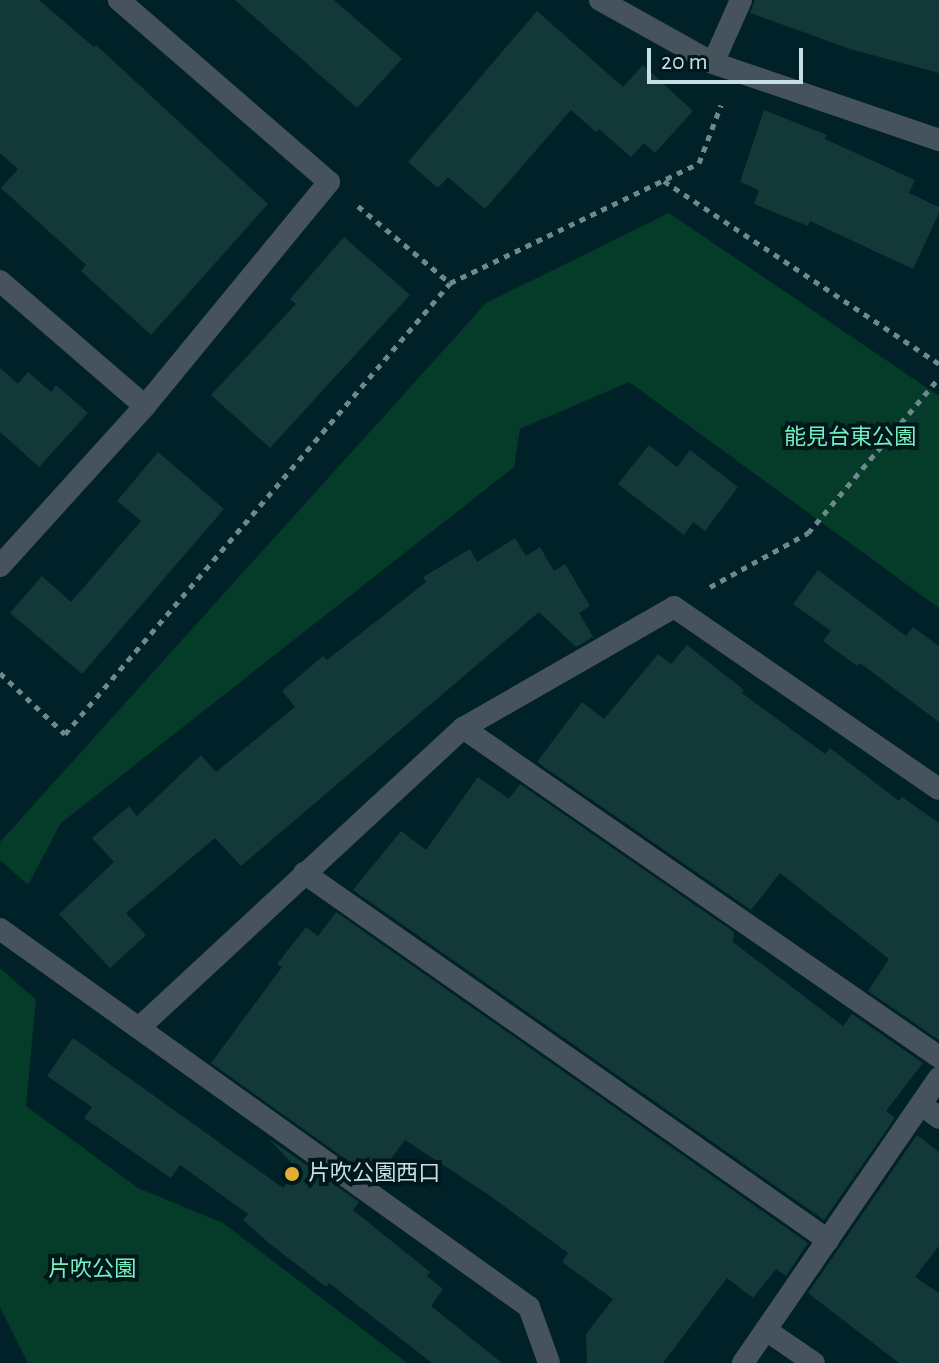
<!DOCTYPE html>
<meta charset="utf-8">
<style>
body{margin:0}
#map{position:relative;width:939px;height:1363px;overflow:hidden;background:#012129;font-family:"Alegreya Sans","Noto Sans JP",sans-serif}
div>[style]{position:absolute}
.green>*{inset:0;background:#053c29}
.building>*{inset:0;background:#123937}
.path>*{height:5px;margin-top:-2.5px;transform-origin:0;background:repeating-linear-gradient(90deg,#6e8890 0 6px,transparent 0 12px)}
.minor>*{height:22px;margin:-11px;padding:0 11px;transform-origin:11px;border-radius:11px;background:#46525c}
.dots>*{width:22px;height:22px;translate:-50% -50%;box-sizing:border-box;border:4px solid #02171c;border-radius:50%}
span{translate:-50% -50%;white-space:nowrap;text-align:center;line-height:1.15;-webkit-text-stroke:8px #02171c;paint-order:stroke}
.park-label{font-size:22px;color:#71f2be}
.poi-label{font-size:22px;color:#c8dee5}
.left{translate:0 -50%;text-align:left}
.scale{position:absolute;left:647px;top:48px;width:156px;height:36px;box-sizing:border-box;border:4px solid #c8dee5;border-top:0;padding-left:10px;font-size:24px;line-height:28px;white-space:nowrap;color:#c8dee5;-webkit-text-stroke:6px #02171c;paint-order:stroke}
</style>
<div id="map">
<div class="green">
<i style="clip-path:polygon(669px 213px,939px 396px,939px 608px,629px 382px,520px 429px,514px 467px,61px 823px,28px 885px,0 860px,0 842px,486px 303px)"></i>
<i style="clip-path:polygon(0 968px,36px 1000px,26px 1106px,138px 1188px,223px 1223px,407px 1363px,28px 1363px,0 1307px)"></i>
</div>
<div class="building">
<i style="clip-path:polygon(0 0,39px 0,94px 47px,96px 45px,268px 204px,151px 335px,81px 271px,86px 265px,1px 188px,18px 169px,0 153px)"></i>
<i style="clip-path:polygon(235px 0,334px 0,402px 59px,357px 108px)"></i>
<i style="clip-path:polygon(755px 0,939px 0,939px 73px,850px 49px,750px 13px)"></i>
<i style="clip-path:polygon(537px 11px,623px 87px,643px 65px,693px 111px,655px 153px,644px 143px,631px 157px,599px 129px,596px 132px,571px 110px,485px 209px,448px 177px,438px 188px,408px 162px)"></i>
<i style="clip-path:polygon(764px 110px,827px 135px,825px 139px,915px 180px,909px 193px,939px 207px,939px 213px,913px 269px,810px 221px,808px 226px,754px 204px,759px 190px,740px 182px)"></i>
<i style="clip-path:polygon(344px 237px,410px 295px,270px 448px,211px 395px,296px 304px,290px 299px)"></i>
<i style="clip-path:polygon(0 368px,18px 384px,28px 372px,51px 392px,56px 385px,88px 413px,39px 467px,0 432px)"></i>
<i style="clip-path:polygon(649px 445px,677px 467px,690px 450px,738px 487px,705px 531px,693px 522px,684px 535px,618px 484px)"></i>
<i style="clip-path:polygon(158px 452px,224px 509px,82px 674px,10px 613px,42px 576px,71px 602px,141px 521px,117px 501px)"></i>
<i style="clip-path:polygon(515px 538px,526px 556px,540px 547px,554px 571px,565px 564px,590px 606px,579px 613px,593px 637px,576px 647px,539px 612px,241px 866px,215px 838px,126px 913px,146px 935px,110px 968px,59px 914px,114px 862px,92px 838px,129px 806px,137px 816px,201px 755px,216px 772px,295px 707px,282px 691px,323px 656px,327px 660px,426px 582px,423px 577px,470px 549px,477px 562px)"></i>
<i style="clip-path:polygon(818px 570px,906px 636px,913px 627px,939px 646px,939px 722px,860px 663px,857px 666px,823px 641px,831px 631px,793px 604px)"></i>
<i style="clip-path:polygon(687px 645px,744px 690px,742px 693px,825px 754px,830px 748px,899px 801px,902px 797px,939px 823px,939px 1040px,868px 991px,889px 959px,780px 873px,751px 910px,537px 762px,582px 702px,604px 719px,658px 654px,671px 664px)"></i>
<i style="clip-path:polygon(478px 777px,509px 799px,520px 784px,734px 932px,733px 942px,843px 1026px,852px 1014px,923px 1063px,886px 1111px,895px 1118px,824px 1220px,353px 890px,401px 831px,426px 850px)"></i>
<i style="clip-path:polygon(336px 912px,808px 1243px,786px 1276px,776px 1269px,753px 1298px,727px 1278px,663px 1363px,587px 1363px,586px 1334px,613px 1299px,562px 1262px,568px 1253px,489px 1195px,405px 1140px,375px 1180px,211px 1063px,282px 967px,277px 964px,306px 927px,318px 936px)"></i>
<i style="clip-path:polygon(73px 1038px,283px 1188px,298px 1170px,268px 1138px,359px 1202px,353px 1210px,430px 1272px,427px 1276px,443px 1289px,431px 1306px,502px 1363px,432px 1363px,329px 1283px,326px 1287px,270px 1244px,243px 1220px,248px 1214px,180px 1165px,171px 1178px,84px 1118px,92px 1107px,47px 1076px)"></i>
<i style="clip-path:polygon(917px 1135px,939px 1152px,939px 1246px,915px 1277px,939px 1293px,939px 1363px,899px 1363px,808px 1293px)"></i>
</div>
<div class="path">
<i style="left:664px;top:181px;width:330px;rotate:33.6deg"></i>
<i style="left:358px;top:206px;width:120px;rotate:39.9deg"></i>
<i style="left:710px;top:587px;width:112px;rotate:-28.9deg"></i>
<i style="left:808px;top:533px;width:203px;rotate:-49.8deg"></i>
<i style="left:0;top:673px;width:89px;rotate:43.2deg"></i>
<i style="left:65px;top:734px;width:593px;rotate:-49.51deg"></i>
<i style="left:450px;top:283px;width:276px;rotate:-25.7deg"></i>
<i style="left:699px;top:163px;width:62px;rotate:-69.2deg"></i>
</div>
<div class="minor">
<i style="left:600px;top:0;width:129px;rotate:29.1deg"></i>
<i style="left:713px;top:63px;width:239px;rotate:18.8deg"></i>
<i style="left:713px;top:63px;width:69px;rotate:-66deg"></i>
<i style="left:0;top:281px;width:191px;rotate:40.8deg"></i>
<i style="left:0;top:566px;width:216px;rotate:-47.8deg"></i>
<i style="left:145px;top:406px;width:290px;rotate:-50.6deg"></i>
<i style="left:329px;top:182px;width:278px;rotate:-139.1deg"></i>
<i style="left:463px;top:728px;width:579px;rotate:34.65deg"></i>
<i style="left:304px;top:873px;width:640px;rotate:35.01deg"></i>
<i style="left:0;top:929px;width:650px;rotate:35.55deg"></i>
<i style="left:529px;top:1307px;width:59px;rotate:70.3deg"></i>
<i style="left:141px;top:1026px;width:439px;rotate:-42.8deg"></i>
<i style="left:463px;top:728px;width:243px;rotate:-29.8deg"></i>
<i style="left:674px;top:607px;width:321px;rotate:34.5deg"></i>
<i style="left:922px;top:1105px;width:21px;rotate:37deg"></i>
<i style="left:766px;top:1330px;width:58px;rotate:34.5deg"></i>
<i style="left:743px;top:1363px;width:346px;rotate:-55.5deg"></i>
</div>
<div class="dots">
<i style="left:292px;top:1174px;background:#e3ae34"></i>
</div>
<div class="park-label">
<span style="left:850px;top:438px">能見台東公園</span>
<span style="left:92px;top:1270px">片吹公園</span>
</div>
<div class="poi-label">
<span class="left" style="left:308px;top:1174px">片吹公園西口</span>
</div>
<div class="scale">20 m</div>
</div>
